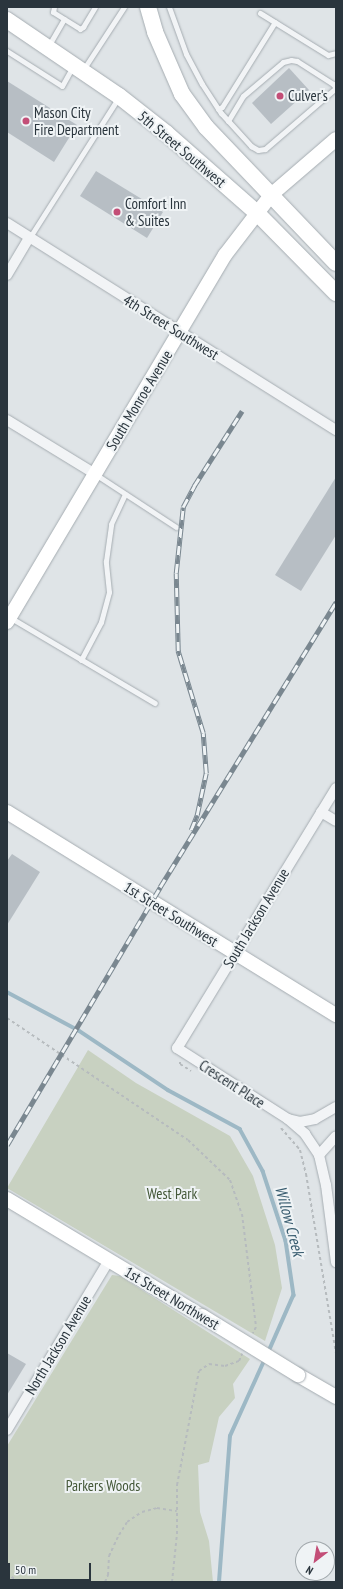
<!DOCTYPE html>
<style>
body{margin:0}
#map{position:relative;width:343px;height:1589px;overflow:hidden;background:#dfe4e7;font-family:"PT Sans Narrow",sans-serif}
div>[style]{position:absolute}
.green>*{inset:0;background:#c8d1c1}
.stream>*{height:3.5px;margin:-1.75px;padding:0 1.75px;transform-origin:1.75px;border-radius:1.75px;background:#9db8c5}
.building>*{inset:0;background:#b7bec4}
.path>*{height:2px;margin-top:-1px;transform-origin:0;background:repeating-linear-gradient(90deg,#b6bbbe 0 3px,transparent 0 6px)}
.roads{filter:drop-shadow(0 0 1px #a5acb1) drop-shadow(0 0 1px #a5acb1)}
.service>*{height:5px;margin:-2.5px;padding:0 2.5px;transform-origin:2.5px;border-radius:2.5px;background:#f2f4f6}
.minor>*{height:10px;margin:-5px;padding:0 5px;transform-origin:5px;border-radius:5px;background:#f2f4f6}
.secondary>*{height:14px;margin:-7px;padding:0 7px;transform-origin:7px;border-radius:7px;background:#fff}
.primary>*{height:16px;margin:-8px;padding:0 8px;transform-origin:8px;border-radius:8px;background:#fff}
.rail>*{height:4.5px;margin-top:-2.25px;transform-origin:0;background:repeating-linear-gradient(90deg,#eff3f5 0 9px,#7a8790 0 18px);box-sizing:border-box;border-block:1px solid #7a8790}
.bridges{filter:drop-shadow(0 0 1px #a5acb1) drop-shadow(0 0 1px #a5acb1)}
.secondary-bridge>*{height:14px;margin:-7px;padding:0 7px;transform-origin:7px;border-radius:7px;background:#fff}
.dots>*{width:11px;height:11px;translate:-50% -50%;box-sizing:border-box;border:2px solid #eff3f5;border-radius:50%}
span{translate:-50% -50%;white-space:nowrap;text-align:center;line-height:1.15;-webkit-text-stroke:4px #eff3f5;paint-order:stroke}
.poi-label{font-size:15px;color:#2a353d}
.left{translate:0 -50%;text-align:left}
.street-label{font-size:15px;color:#2a353d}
.park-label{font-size:15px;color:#445838}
.water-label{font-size:16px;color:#375b6e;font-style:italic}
.frame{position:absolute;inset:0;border:8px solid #2a353d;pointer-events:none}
.north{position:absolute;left:295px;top:1541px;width:40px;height:40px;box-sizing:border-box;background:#eff3f5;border:1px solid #a0a7ab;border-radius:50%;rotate:211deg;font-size:11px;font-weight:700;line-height:16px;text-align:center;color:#2a353d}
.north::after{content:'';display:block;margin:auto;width:14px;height:18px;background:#c34e77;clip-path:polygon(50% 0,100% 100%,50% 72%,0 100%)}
.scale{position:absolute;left:8px;top:1563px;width:83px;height:18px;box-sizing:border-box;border:2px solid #2a353d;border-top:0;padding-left:5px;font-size:12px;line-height:14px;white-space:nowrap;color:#2a353d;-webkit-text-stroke:3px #eff3f5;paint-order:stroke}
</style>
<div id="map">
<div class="green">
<i style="clip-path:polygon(88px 1050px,136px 1083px,230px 1136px,253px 1176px,275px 1245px,282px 1288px,265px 1341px,7px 1188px)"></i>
<i style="clip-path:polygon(112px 1275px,120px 1276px,250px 1359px,233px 1384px,235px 1398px,219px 1417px,209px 1462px,198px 1465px,200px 1512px,209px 1541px,213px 1582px,7px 1582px,7px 1446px)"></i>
</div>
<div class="stream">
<i style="left:7px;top:992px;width:81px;rotate:28.2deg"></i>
<i style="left:78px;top:1030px;width:108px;rotate:33.7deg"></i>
<i style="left:168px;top:1090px;width:82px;rotate:28.4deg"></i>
<i style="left:240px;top:1129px;width:48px;rotate:61.3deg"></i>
<i style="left:263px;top:1171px;width:74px;rotate:71.8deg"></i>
<i style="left:286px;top:1241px;width:55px;rotate:81.6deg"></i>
<i style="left:294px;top:1295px;width:64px;rotate:113.8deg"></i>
<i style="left:219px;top:1582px;width:146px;rotate:-85.7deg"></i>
<i style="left:230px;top:1436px;width:85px;rotate:-65.6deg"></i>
</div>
<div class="building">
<i style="clip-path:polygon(289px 68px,309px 90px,271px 124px,252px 103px)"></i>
<i style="clip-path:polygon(7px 81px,77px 125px,54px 162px,7px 132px)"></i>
<i style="clip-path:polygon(96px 171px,163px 212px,147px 238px,80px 196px)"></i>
<i style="clip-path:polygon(336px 477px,336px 535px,301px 591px,275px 575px)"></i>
<i style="clip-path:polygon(12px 854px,40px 872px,7px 925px,7px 861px)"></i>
<i style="clip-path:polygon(7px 1353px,26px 1364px,7px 1395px)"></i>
</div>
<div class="path">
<i style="left:7px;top:1018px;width:218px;rotate:34deg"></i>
<i style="left:188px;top:1140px;width:58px;rotate:43.6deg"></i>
<i style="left:230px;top:1180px;width:36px;rotate:71deg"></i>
<i style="left:242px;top:1214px;width:114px;rotate:82.9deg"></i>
<i style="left:256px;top:1327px;width:7px;rotate:117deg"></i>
<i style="left:180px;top:1062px;width:2px;rotate:90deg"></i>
<i style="left:180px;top:1064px;width:13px;rotate:32deg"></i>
<i style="left:281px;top:1128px;width:29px;rotate:49deg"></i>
<i style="left:300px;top:1150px;width:25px;rotate:76deg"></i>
<i style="left:306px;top:1174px;width:182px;rotate:80.5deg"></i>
<i style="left:7px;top:1573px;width:14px;rotate:39deg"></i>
<i style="left:105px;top:1582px;width:8px;rotate:-67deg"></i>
<i style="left:108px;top:1575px;width:19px;rotate:-87deg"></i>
<i style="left:109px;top:1556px;width:23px;rotate:-65deg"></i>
<i style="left:119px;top:1535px;width:15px;rotate:-58deg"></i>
<i style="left:127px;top:1522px;width:18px;rotate:-34deg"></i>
<i style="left:142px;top:1512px;width:16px;rotate:-15deg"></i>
<i style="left:157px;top:1508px;width:20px;rotate:9deg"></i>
<i style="left:172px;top:1582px;width:48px;rotate:-84.1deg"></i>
<i style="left:177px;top:1534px;width:49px;rotate:-90deg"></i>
<i style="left:177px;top:1485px;width:116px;rotate:-79.1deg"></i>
<i style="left:199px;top:1371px;width:12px;rotate:-35deg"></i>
<i style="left:209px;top:1364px;width:16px;rotate:7deg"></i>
<i style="left:225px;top:1366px;width:15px;rotate:-20deg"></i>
<i style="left:239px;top:1361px;width:8px;rotate:-67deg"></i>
</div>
<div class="roads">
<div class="service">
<i style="left:54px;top:7px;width:5px;rotate:101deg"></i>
<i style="left:53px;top:12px;width:32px;rotate:32deg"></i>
<i style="left:80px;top:29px;width:4px;rotate:-34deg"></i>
<i style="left:83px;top:27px;width:23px;rotate:-59deg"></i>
<i style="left:169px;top:7px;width:50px;rotate:70.1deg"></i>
<i style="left:186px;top:54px;width:34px;rotate:62deg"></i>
<i style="left:202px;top:84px;width:35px;rotate:57deg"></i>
<i style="left:221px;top:113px;width:45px;rotate:47.7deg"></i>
<i style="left:251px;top:146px;width:8px;rotate:30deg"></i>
<i style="left:258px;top:150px;width:7px;rotate:-8deg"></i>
<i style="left:265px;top:149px;width:94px;rotate:-40.7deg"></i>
<i style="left:260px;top:13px;width:80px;rotate:31.7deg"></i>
<i style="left:328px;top:55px;width:8px;rotate:-14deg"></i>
<i style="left:49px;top:45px;width:30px;rotate:-60deg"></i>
<i style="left:7px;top:51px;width:65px;rotate:32.5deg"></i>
<i style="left:62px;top:86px;width:23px;rotate:-61deg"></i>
<i style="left:83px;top:70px;width:75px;rotate:-56.9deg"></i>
<i style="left:218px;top:109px;width:4px;rotate:-27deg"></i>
<i style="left:222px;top:107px;width:100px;rotate:-58.1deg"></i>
<i style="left:228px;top:121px;width:29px;rotate:-59deg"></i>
<i style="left:243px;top:96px;width:52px;rotate:-40.4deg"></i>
<i style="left:283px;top:62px;width:8px;rotate:-14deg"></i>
<i style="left:291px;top:60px;width:6px;rotate:9deg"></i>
<i style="left:297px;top:61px;width:43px;rotate:32.6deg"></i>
<i style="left:333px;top:84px;width:5px;rotate:53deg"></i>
<i style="left:30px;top:237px;width:166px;rotate:-57.6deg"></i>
<i style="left:95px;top:474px;width:97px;rotate:33.2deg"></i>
<i style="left:11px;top:618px;width:167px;rotate:30.6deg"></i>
<i style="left:81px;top:660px;width:43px;rotate:-62.2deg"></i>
<i style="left:101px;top:622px;width:31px;rotate:-75deg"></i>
<i style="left:109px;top:592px;width:31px;rotate:-96deg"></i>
<i style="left:106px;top:561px;width:37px;rotate:-82deg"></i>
<i style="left:111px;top:524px;width:33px;rotate:-65deg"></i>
</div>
<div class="minor">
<i style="left:7px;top:223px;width:389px;rotate:32.2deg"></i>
<i style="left:7px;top:275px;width:43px;rotate:-59.3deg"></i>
<i style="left:7px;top:420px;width:103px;rotate:31.5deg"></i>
<i style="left:336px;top:788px;width:305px;rotate:121.4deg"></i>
<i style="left:177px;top:1048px;width:132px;rotate:32.6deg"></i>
<i style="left:288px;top:1119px;width:23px;rotate:41deg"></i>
<i style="left:305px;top:1134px;width:25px;rotate:56deg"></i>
<i style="left:319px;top:1155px;width:31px;rotate:77deg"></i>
<i style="left:326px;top:1185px;width:78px;rotate:82.6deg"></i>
<i style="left:321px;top:812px;width:17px;rotate:31deg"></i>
<i style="left:288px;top:1119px;width:12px;rotate:14deg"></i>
<i style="left:300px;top:1122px;width:15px;rotate:-11deg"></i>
<i style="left:315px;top:1119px;width:24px;rotate:-30deg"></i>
<i style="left:319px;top:1155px;width:25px;rotate:-48deg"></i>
<i style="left:7px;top:1430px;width:198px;rotate:-59deg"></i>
</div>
<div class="secondary">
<i style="left:7px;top:622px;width:427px;rotate:-59.3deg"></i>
<i style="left:225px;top:255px;width:76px;rotate:-52.5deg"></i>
<i style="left:271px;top:195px;width:86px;rotate:-40.7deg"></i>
<i style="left:7px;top:812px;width:387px;rotate:31.7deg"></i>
<i style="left:7px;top:1199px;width:227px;rotate:31deg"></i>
<i style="left:298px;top:1375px;width:44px;rotate:30.1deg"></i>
</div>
<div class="primary">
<i style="left:148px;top:7px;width:26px;rotate:74deg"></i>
<i style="left:155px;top:32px;width:68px;rotate:66.5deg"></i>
<i style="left:182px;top:94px;width:41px;rotate:54deg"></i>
<i style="left:206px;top:127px;width:188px;rotate:46.3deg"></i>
<i style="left:7px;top:20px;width:135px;rotate:34.2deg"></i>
<i style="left:119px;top:96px;width:60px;rotate:38.2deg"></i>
<i style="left:166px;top:133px;width:120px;rotate:41.3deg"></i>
<i style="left:256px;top:212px;width:114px;rotate:45.4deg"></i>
</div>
</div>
<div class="rail">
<i style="left:191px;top:830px;width:16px;rotate:-68deg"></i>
<i style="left:197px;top:815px;width:43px;rotate:-77.9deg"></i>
<i style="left:206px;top:773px;width:40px;rotate:-94.3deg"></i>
<i style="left:203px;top:733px;width:86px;rotate:-107deg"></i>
<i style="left:178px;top:651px;width:78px;rotate:-91.5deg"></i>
<i style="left:176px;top:573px;width:66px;rotate:-83.9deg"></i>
<i style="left:183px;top:507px;width:24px;rotate:-62deg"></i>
<i style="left:194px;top:486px;width:89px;rotate:-57.4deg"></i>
<i style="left:7px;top:1145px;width:300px;rotate:-59.3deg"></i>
<i style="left:160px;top:887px;width:335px;rotate:-58.3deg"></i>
</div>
<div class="bridges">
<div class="secondary-bridge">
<i style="left:202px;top:1316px;width:113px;rotate:31.6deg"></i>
</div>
</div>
<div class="dots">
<i style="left:280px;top:96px;background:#c34e77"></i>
<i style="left:26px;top:121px;background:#c34e77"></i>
<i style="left:117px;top:212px;background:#c34e77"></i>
</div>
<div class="poi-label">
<span class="left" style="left:288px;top:96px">Culver's</span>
<span class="left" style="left:34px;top:121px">Mason City<br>Fire Department</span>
<span class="left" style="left:125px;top:212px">Comfort Inn<br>&amp; Suites</span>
</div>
<div class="street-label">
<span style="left:182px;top:149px;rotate:40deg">5th Street Southwest</span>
<span style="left:171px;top:327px;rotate:32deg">4th Street Southwest</span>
<span style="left:139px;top:400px;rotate:-59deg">South Monroe Avenue</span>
<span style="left:171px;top:914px;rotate:32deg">1st Street Southwest</span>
<span style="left:256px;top:918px;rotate:-59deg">South Jackson Avenue</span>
<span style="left:232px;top:1084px;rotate:33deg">Crescent Place</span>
<span style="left:172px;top:1298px;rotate:31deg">1st Street Northwest</span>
<span style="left:58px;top:1345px;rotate:-59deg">North Jackson Avenue</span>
</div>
<div class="park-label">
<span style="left:172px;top:1194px">West Park</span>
<span style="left:103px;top:1486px">Parkers Woods</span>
</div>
<div class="water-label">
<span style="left:290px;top:1221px;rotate:75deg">Willow Creek</span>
</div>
<div class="frame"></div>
<div class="north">N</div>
<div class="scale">50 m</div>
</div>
